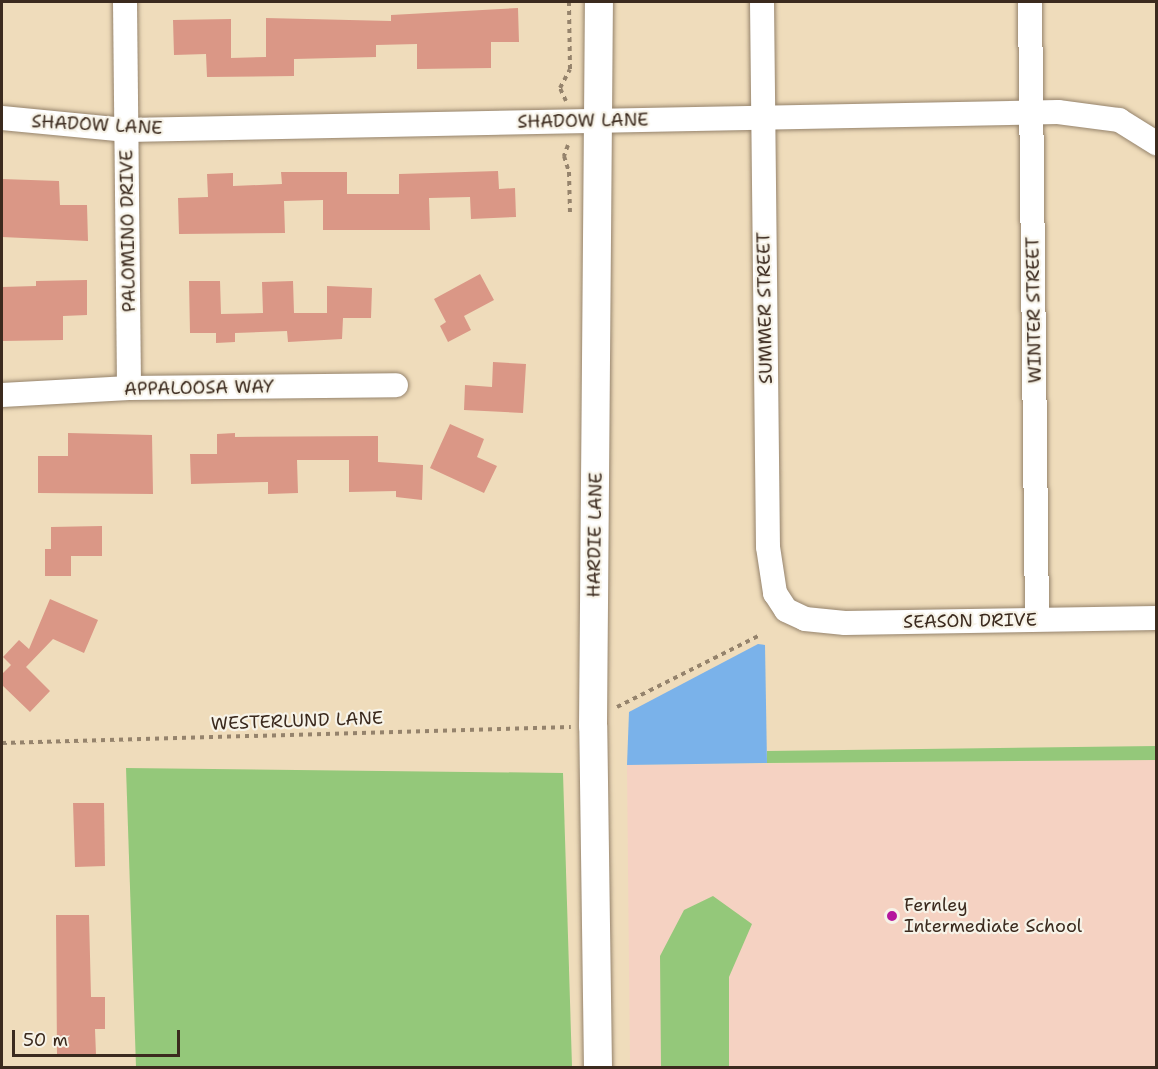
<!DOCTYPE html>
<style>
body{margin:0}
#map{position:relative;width:1158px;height:1069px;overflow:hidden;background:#efdcbb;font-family:"Shantell Sans",sans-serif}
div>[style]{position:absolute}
.built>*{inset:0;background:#f5d2c2}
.green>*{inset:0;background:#94c87a}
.water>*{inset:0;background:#7ab2ea}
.building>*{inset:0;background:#da9786}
.path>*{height:4px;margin-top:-2px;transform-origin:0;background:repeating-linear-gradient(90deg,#95836c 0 4.5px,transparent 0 9px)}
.roads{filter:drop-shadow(0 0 2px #95836c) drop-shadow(0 0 2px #95836c)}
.minor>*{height:24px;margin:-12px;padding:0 12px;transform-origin:12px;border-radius:12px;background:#fff}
.tertiary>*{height:28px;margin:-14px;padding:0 14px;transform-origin:14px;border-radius:14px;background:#fff}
.dots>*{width:16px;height:16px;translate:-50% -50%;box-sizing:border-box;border:3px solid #f7f3e8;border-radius:50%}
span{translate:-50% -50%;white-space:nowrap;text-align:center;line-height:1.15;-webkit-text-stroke:4.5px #f7f3e8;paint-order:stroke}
.street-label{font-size:18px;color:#3b2a1e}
.poi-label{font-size:18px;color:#3b2a1e}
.left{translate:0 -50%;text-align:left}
.frame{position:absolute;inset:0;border:3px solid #3b2a1e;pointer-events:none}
.scale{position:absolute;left:12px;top:1030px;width:168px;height:27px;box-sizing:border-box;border:3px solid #3b2a1e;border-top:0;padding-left:8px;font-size:18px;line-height:21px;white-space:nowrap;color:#3b2a1e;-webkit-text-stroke:4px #f7f3e8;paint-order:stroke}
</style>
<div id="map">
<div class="built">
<i style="clip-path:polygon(1156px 760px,1156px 1067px,630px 1067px,627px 765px)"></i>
</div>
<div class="green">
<i style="clip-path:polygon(1156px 746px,1156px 760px,767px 763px,767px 751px)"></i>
<i style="clip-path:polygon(126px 768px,563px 773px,572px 1067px,136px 1067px)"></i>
<i style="clip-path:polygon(713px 896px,752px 924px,729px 977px,729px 1067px,661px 1067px,660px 956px,684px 910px)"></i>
</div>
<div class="water">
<i style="clip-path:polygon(758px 644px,765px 645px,767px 763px,627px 765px,629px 712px)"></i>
</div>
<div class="building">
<i style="clip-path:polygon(518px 8px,519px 42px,491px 42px,491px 68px,417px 69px,417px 44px,376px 45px,376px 57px,294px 59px,294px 76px,207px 77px,206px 54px,174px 55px,173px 20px,231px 19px,231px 58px,266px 57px,266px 18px,391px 21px,391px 15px)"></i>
<i style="clip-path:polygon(498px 171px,499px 189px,515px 188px,516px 217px,471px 219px,470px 197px,429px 198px,430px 230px,323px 230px,323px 200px,284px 201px,285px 233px,179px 234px,178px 198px,208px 197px,207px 174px,233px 173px,233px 186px,282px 184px,281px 172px,347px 172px,347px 194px,399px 194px,399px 174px)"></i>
<i style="clip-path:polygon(2px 179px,59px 181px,60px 205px,87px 205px,88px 241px,2px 237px)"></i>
<i style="clip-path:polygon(480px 274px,494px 300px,464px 316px,471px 330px,448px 342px,440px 326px,446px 322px,434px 299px)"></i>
<i style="clip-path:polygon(87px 280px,87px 315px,63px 316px,63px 340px,2px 341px,2px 287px,36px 286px,36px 281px)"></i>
<i style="clip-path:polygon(189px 281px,220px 281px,221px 314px,263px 313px,262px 282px,293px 281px,294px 313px,327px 313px,327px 286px,372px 288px,371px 318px,343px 318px,342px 339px,288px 342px,287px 331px,235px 333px,235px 342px,216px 343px,216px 333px,190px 333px)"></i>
<i style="clip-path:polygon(493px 362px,526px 364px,523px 413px,464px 410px,465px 385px,492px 387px)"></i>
<i style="clip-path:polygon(450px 424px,484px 439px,477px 457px,497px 466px,484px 493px,430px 468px)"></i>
<i style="clip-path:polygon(68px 433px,152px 435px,153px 494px,38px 493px,38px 456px,68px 456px)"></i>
<i style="clip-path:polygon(235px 433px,235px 437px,378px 436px,378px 462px,423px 465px,422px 500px,396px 497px,396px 491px,349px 492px,349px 460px,297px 460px,298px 493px,268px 494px,268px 482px,191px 484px,190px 454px,217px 454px,217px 434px)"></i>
<i style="clip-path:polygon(102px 526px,102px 556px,71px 556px,71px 576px,45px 576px,45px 549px,51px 549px,51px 527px)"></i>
<i style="clip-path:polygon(50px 599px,98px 620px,84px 653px,53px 639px,26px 667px,50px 691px,30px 712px,2px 685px,2px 674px,11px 665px,3px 657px,19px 640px,29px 649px)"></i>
<i style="clip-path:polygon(73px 803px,104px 803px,105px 866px,75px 867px)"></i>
<i style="clip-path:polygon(56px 915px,89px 915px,91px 997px,105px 997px,105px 1029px,95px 1029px,96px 1055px,57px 1056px)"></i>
</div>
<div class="path">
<i style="left:566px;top:101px;width:14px;rotate:-115deg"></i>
<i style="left:560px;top:88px;width:21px;rotate:-62deg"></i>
<i style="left:570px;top:69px;width:67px;rotate:-90.9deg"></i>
<i style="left:568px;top:145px;width:12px;rotate:110deg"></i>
<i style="left:564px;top:156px;width:17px;rotate:73deg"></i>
<i style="left:569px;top:172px;width:40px;rotate:88.6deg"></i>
<i style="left:617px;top:707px;width:158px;rotate:-26.7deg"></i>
<i style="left:2px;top:743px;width:569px;rotate:-1.61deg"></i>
</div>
<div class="roads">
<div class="minor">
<i style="left:125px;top:2px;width:386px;rotate:89.4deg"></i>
<i style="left:762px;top:2px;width:545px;rotate:89.37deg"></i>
<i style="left:768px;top:547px;width:47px;rotate:81.3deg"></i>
<i style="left:775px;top:593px;width:20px;rotate:57deg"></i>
<i style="left:786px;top:610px;width:21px;rotate:25deg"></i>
<i style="left:805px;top:619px;width:40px;rotate:5.7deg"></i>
<i style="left:845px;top:623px;width:311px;rotate:-0.9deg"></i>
<i style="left:1030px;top:2px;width:617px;rotate:89.35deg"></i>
<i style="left:2px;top:118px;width:126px;rotate:5.5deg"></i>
<i style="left:127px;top:130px;width:931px;rotate:-1.11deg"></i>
<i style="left:1058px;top:112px;width:62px;rotate:7.5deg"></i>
<i style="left:1119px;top:120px;width:44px;rotate:31.9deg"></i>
<i style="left:2px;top:395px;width:127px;rotate:-3.2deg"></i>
<i style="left:129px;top:388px;width:267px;rotate:-0.6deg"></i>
</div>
<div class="tertiary">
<i style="left:598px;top:1068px;width:342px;rotate:-90.8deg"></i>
<i style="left:593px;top:726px;width:724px;rotate:-89.53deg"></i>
</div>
</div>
<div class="dots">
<i style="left:892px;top:916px;background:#b5179e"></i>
</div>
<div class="street-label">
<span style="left:583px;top:121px;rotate:-1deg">SHADOW LANE</span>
<span style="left:97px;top:125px;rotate:3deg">SHADOW LANE</span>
<span style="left:128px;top:231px;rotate:-91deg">PALOMINO DRIVE</span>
<span style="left:765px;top:308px;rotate:-91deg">SUMMER STREET</span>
<span style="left:1034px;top:310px;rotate:-91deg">WINTER STREET</span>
<span style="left:199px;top:388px;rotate:-1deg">APPALOOSA WAY</span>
<span style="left:595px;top:535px;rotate:-89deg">HARDIE LANE</span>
<span style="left:970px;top:621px;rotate:-1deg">SEASON DRIVE</span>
<span style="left:297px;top:721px;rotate:-2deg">WESTERLUND LANE</span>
</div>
<div class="poi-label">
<span class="left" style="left:904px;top:916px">Fernley<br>Intermediate School</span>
</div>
<div class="frame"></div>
<div class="scale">50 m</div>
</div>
